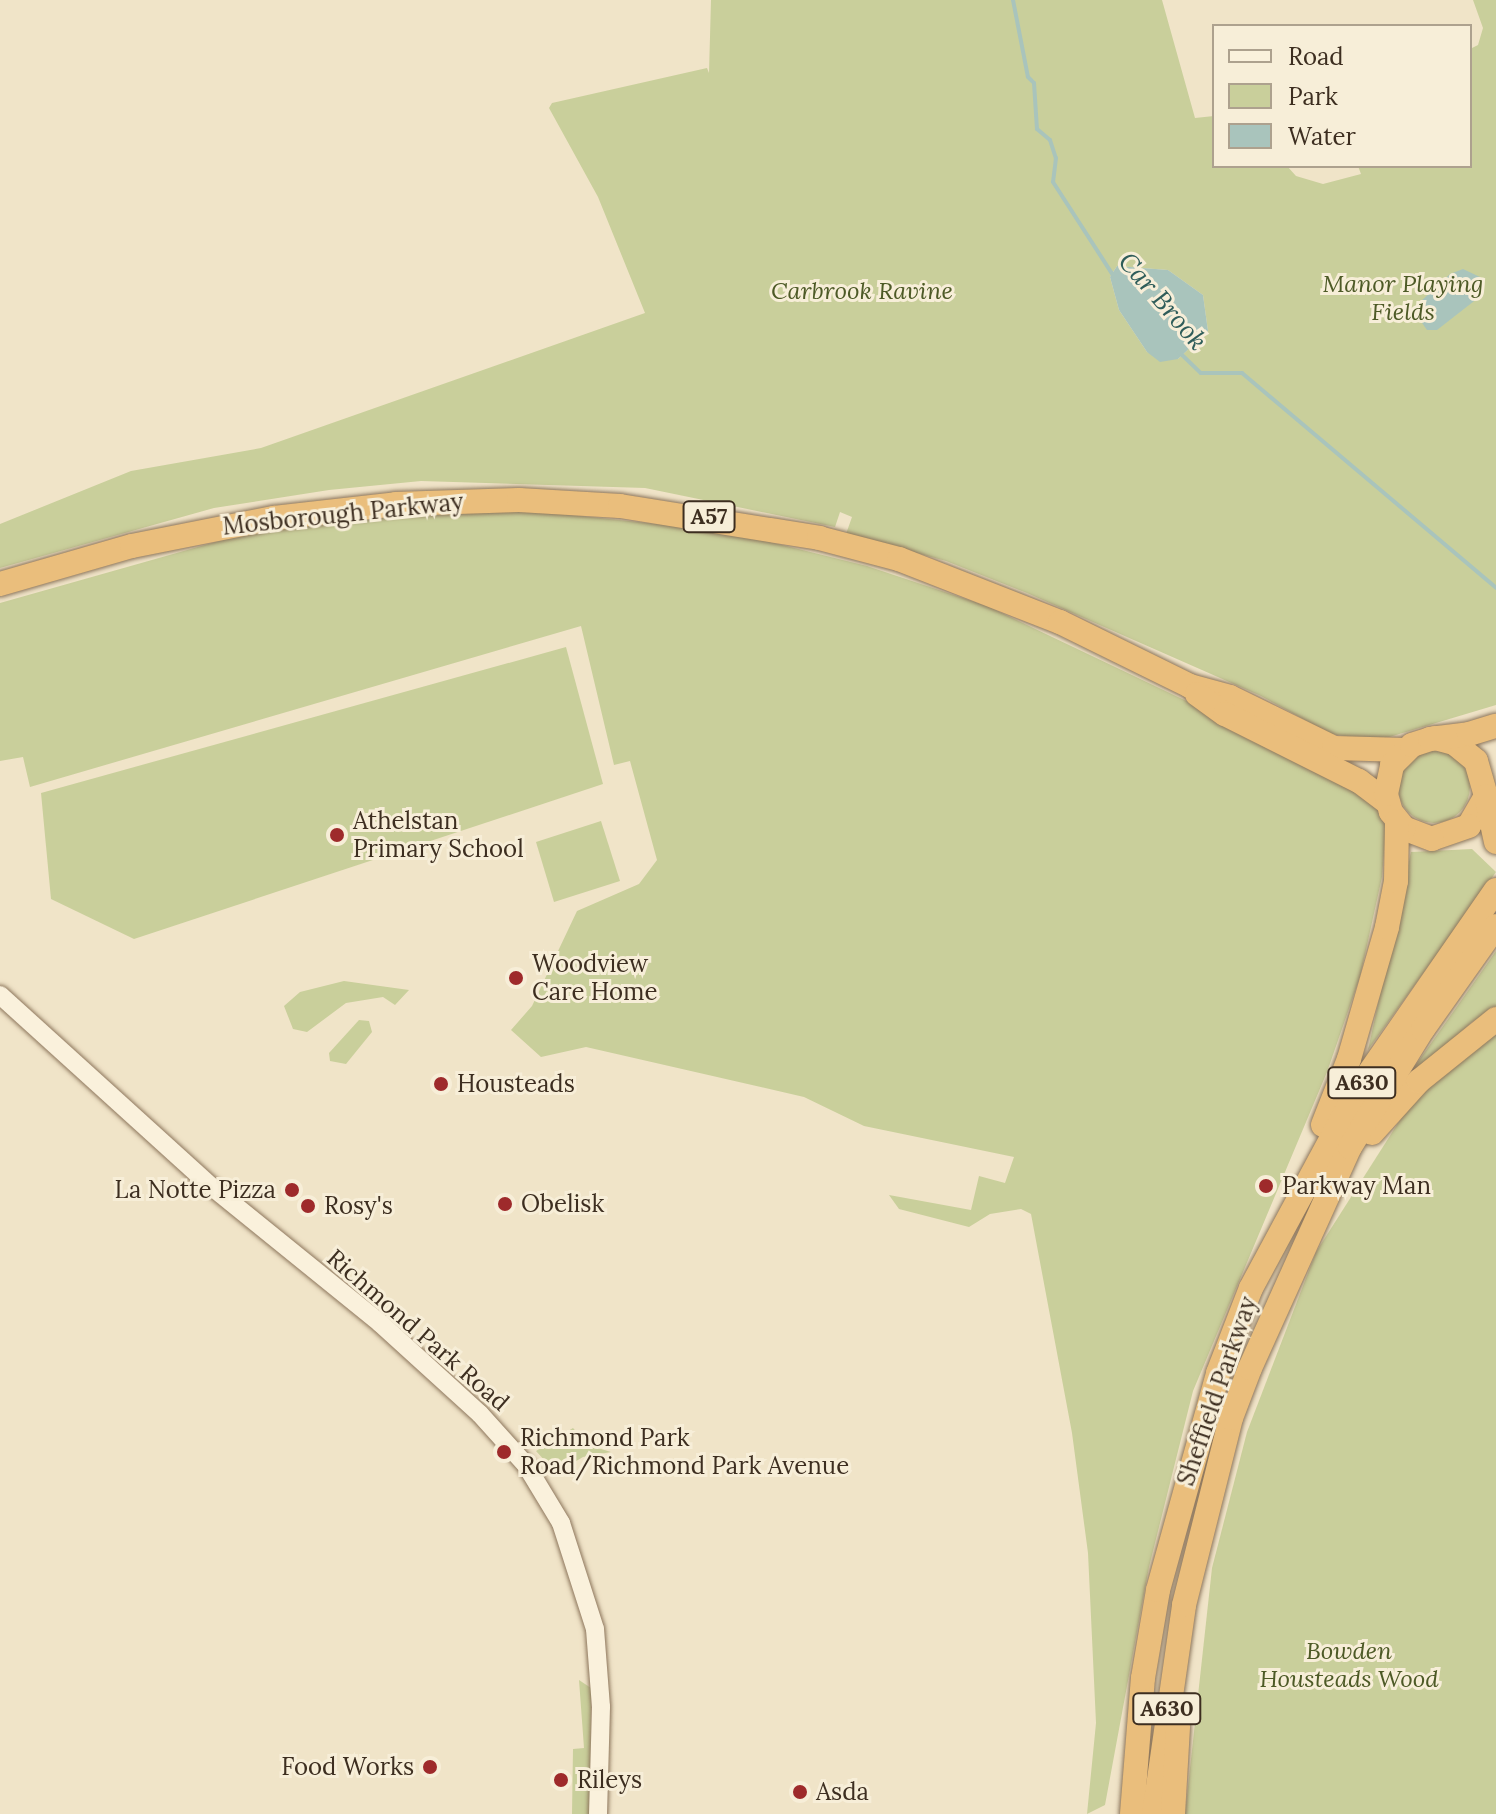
<!DOCTYPE html>
<style>
body{margin:0}
#map{position:relative;width:1496px;height:1814px;overflow:hidden;background:#f0e4c8;font-family:Lora,serif}
div>[style]{position:absolute}
.green>*{inset:0;background:#c9cf9b}
.round{border-radius:50%}
.water>*{inset:0;background:#a9c4bc}
.stream>*{height:4px;margin:-2px;padding:0 2px;transform-origin:2px;border-radius:2px;background:#a9c4bc}
.roads{filter:drop-shadow(0 0 2px #8d765c) drop-shadow(0 0 2px #8d765c)}
.tertiary>*{height:18px;margin:-9px;padding:0 9px;transform-origin:9px;border-radius:9px;background:#faf1dc}
.trunk>*{height:24px;margin:-12px;padding:0 12px;transform-origin:12px;border-radius:12px;background:#eabe7c}
.dots>*{width:22px;height:22px;translate:-50% -50%;box-sizing:border-box;border:4px solid #f7eed8;border-radius:50%}
span{translate:-50% -50%;white-space:nowrap;text-align:center;line-height:1.15;-webkit-text-stroke:6px #f7eed8;paint-order:stroke}
.shield-label span{padding:2px 6px;background:#f7eed8;border:2px solid;border-radius:6px;-webkit-text-stroke-width:0}
.shield-label{font-size:22px;color:#3d2e20;font-weight:700}
.park-label{font-size:24px;color:#4d5a26;font-style:italic}
.street-label{font-size:24px;color:#3d2e20}
.poi-label{font-size:24px;color:#3d2e20}
.left{translate:0 -50%;text-align:left}
.right{translate:-100% -50%;text-align:right}
.water-label{font-size:26px;color:#2f5d5a;font-style:italic}
.legend{position:absolute;left:1212px;top:24px;width:260px;height:144px;box-sizing:border-box;background:#f7eed8;border:2px solid #ada18e;margin:0;padding:10px 14px;list-style:none;font-size:24px;color:#3d2e20}
.legend li{display:flex;align-items:center;gap:16px;height:40px}
.legend b{width:40px;border:2px solid #ada18e}
</style>
<div id="map">
<div class="green">
<i style="clip-path:polygon(evenodd,711px 0,1162px 0,1195px 118px,1214px 116px,1214px 166px,1287px 166px,1296px 176px,1323px 184px,1361px 174px,1358px 166px,1470px 166px,1470px 49px,1478px 45px,1483px 28px,1473px 0,1496px 0,1496px 705px,1376px 741px,1331px 734px,1261px 696px,1027px 593px,946px 561px,846px 534px,852px 517px,840px 512px,835px 527px,645px 488px,421px 481px,329px 490px,214px 508px,0 568px,0 524px,131px 471px,261px 448px,645px 313px,598px 197px,549px 108px,552px 103px,707px 68px,709px 73px,711px 0,1117px 266px,1168px 270px,1203px 295px,1208px 331px,1178px 359px,1147px 352px,1119px 310px,1110px 277px,1117px 266px)"></i>
<i style="clip-path:polygon(513px 509px,725px 531px,867px 566px,987px 606px,1262px 737px,1374px 803px,1386px 827px,1382px 877px,1360px 977px,1327px 1072px,1193px 1391px,1149px 1567px,1105px 1805px,1087px 1814px,1096px 1723px,1088px 1553px,1072px 1433px,1031px 1214px,1021px 1209px,990px 1214px,969px 1227px,899px 1209px,889px 1195px,971px 1210px,979px 1176px,1005px 1183px,1014px 1157px,864px 1126px,804px 1097px,586px 1047px,541px 1057px,511px 1030px,532px 1006px,577px 911px,639px 884px,657px 860px,630px 761px,614px 765px,581px 626px,30px 787px,23px 757px,0 761px,0 603px,258px 530px,384px 515px)"></i>
<i style="clip-path:polygon(566px 647px,603px 784px,134px 939px,51px 899px,41px 793px)"></i>
<i class="round" style="left:1398px;top:751px;width:72px;height:72px"></i>
<i style="clip-path:polygon(601px 821px,620px 881px,554px 902px,536px 842px)"></i>
<i style="clip-path:polygon(1472px 849px,1496px 872px,1368px 1050px,1411px 852px)"></i>
<i style="clip-path:polygon(1496px 951px,1496px 1009px,1472px 1022px,1415px 1076px,1408px 1076px)"></i>
<i style="clip-path:polygon(344px 981px,409px 990px,395px 1005px,383px 997px,346px 1003px,307px 1032px,293px 1029px,284px 1006px,300px 992px)"></i>
<i style="clip-path:polygon(359px 1020px,369px 1021px,372px 1032px,346px 1064px,330px 1061px,329px 1053px)"></i>
<i style="clip-path:polygon(1496px 1034px,1496px 1814px,1185px 1814px,1212px 1568px,1247px 1432px,1316px 1252px,1414px 1098px)"></i>
<i style="clip-path:polygon(573px 1428px,588px 1445px,611px 1452px,583px 1457px,556px 1473px,536px 1451px)"></i>
<i style="clip-path:polygon(579px 1680px,591px 1688px,590px 1814px,572px 1814px,573px 1749px,584px 1748px)"></i>
</div>
<div class="water">
<i style="clip-path:polygon(1117px 266px,1168px 270px,1203px 295px,1208px 331px,1178px 359px,1160px 362px,1147px 352px,1119px 310px,1110px 277px)"></i>
<i style="clip-path:polygon(1463px 269px,1480px 277px,1478px 298px,1437px 330px,1427px 330px,1415px 313px,1419px 303px,1450px 274px)"></i>
</div>
<div class="stream">
<i style="left:1013px;top:0;width:78px;rotate:79deg"></i>
<i style="left:1028px;top:77px;width:8px;rotate:45deg"></i>
<i style="left:1034px;top:83px;width:46px;rotate:86.3deg"></i>
<i style="left:1037px;top:129px;width:17px;rotate:40deg"></i>
<i style="left:1050px;top:140px;width:19px;rotate:72deg"></i>
<i style="left:1056px;top:158px;width:24px;rotate:97deg"></i>
<i style="left:1053px;top:182px;width:111px;rotate:57.2deg"></i>
<i style="left:1179px;top:352px;width:30px;rotate:44deg"></i>
<i style="left:1201px;top:373px;width:41px"></i>
<i style="left:1242px;top:373px;width:333px;rotate:40.2deg"></i>
</div>
<div class="roads">
<div class="tertiary">
<i style="left:0;top:995px;width:286px;rotate:42.2deg"></i>
<i style="left:212px;top:1187px;width:216px;rotate:39deg"></i>
<i style="left:380px;top:1323px;width:135px;rotate:42.3deg"></i>
<i style="left:480px;top:1414px;width:69px;rotate:48deg"></i>
<i style="left:526px;top:1465px;width:68px;rotate:58.9deg"></i>
<i style="left:561px;top:1523px;width:111px;rotate:72.2deg"></i>
<i style="left:595px;top:1629px;width:78px;rotate:85.6deg"></i>
<i style="left:601px;top:1707px;width:107px;rotate:91.6deg"></i>
</div>
<div class="trunk">
<i style="left:0;top:584px;width:137px;rotate:-16.1deg"></i>
<i style="left:132px;top:546px;width:145px;rotate:-11.2deg"></i>
<i style="left:274px;top:518px;width:123px;rotate:-6.5deg"></i>
<i style="left:396px;top:504px;width:123px;rotate:-1.9deg"></i>
<i style="left:519px;top:500px;width:101px;rotate:3.4deg"></i>
<i style="left:620px;top:506px;width:202px;rotate:9.1deg"></i>
<i style="left:819px;top:538px;width:83px;rotate:14.7deg"></i>
<i style="left:899px;top:559px;width:173px;rotate:21.4deg"></i>
<i style="left:1060px;top:622px;width:145px;rotate:26.2deg"></i>
<i style="left:1190px;top:686px;width:41px;rotate:15.4deg"></i>
<i style="left:1230px;top:697px;width:116px;rotate:26.1deg"></i>
<i style="left:1334px;top:748px;width:71px;rotate:1.6deg"></i>
<i style="left:1197px;top:694px;width:34px;rotate:36deg"></i>
<i style="left:1225px;top:714px;width:150px;rotate:26.6deg"></i>
<i style="left:1359px;top:781px;width:36px;rotate:37deg"></i>
<i style="left:1435px;top:738px;width:20px;rotate:15deg"></i>
<i style="left:1454px;top:743px;width:28px;rotate:39deg"></i>
<i style="left:1476px;top:761px;width:36px;rotate:74deg"></i>
<i style="left:1486px;top:796px;width:34px;rotate:120deg"></i>
<i style="left:1469px;top:826px;width:39px;rotate:161deg"></i>
<i style="left:1432px;top:839px;width:30px;rotate:-159deg"></i>
<i style="left:1404px;top:828px;width:21px;rotate:-129deg"></i>
<i style="left:1391px;top:812px;width:19px;rotate:-106deg"></i>
<i style="left:1386px;top:794px;width:30px;rotate:-78deg"></i>
<i style="left:1392px;top:765px;width:28px;rotate:-45deg"></i>
<i style="left:1412px;top:745px;width:19px;rotate:-18deg"></i>
<i style="left:1430px;top:739px;width:39px;rotate:-7deg"></i>
<i style="left:1469px;top:734px;width:28px;rotate:-17deg"></i>
<i style="left:1486px;top:796px;width:47px;rotate:77.7deg"></i>
<i style="left:1323px;top:1125px;width:71px;rotate:-68.5deg"></i>
<i style="left:1349px;top:1059px;width:137px;rotate:-73.9deg"></i>
<i style="left:1387px;top:927px;width:47px;rotate:-78.9deg"></i>
<i style="left:1396px;top:881px;width:60px;rotate:-89deg"></i>
<i style="left:1372px;top:1133px;width:70px;rotate:-47.9deg"></i>
<i style="left:1419px;top:1081px;width:99px;rotate:-38.8deg"></i>
<i style="left:1132px;top:1814px;width:136px;rotate:-85.4deg"></i>
<i style="left:1143px;top:1678px;width:89px;rotate:-80.3deg"></i>
<i style="left:1158px;top:1590px;width:225px;rotate:-74.5deg"></i>
<i style="left:1218px;top:1373px;width:91px;rotate:-68.8deg"></i>
<i style="left:1251px;top:1288px;width:226px;rotate:-61.7deg"></i>
<i style="left:1358px;top:1089px;width:242px;rotate:-55.3deg"></i>
<i style="left:1154px;top:1814px;width:211px;rotate:-81.8deg"></i>
<i style="left:1184px;top:1605px;width:193px;rotate:-75.9deg"></i>
<i style="left:1231px;top:1418px;width:53px;rotate:-69.2deg"></i>
<i style="left:1250px;top:1368px;width:243px;rotate:-65.7deg"></i>
<i style="left:1350px;top:1147px;width:139px;rotate:-58.3deg"></i>
<i style="left:1423px;top:1029px;width:126px;rotate:-54.7deg"></i>
<i style="left:1173px;top:1814px;width:87px;rotate:-86.7deg"></i>
</div>
</div>
<div class="dots">
<i style="left:337px;top:835px;background:#9e2a2b"></i>
<i style="left:516px;top:978px;background:#9e2a2b"></i>
<i style="left:441px;top:1084px;background:#9e2a2b"></i>
<i style="left:1266px;top:1186px;background:#9e2a2b"></i>
<i style="left:292px;top:1190px;background:#9e2a2b"></i>
<i style="left:505px;top:1204px;background:#9e2a2b"></i>
<i style="left:308px;top:1206px;background:#9e2a2b"></i>
<i style="left:504px;top:1452px;background:#9e2a2b"></i>
<i style="left:430px;top:1767px;background:#9e2a2b"></i>
<i style="left:561px;top:1780px;background:#9e2a2b"></i>
<i style="left:800px;top:1792px;background:#9e2a2b"></i>
</div>
<div class="shield-label">
<span style="left:709px;top:517px">A57</span>
<span style="left:1362px;top:1083px">A630</span>
<span style="left:1167px;top:1709px">A630</span>
</div>
<div class="park-label">
<span style="left:1403px;top:298px">Manor Playing<br>Fields</span>
<span style="left:862px;top:291px">Carbrook Ravine</span>
<span style="left:1349px;top:1665px">Bowden<br>Housteads Wood</span>
</div>
<div class="street-label">
<span style="left:343px;top:514px;rotate:-6deg">Mosborough Parkway</span>
<span style="left:418px;top:1330px;rotate:41deg">Richmond Park Road</span>
<span style="left:1217px;top:1391px;rotate:-71deg">Sheffield Parkway</span>
</div>
<div class="poi-label">
<span class="left" style="left:353px;top:835px">Athelstan<br>Primary School</span>
<span class="left" style="left:532px;top:978px">Woodview<br>Care Home</span>
<span class="left" style="left:457px;top:1084px">Housteads</span>
<span class="left" style="left:1282px;top:1186px">Parkway Man</span>
<span class="right" style="left:276px;top:1190px">La Notte Pizza</span>
<span class="left" style="left:521px;top:1204px">Obelisk</span>
<span class="left" style="left:324px;top:1206px">Rosy's</span>
<span class="left" style="left:520px;top:1452px">Richmond Park<br>Road/Richmond Park Avenue</span>
<span class="right" style="left:414px;top:1767px">Food Works</span>
<span class="left" style="left:577px;top:1780px">Rileys</span>
<span class="left" style="left:816px;top:1792px">Asda</span>
</div>
<div class="water-label">
<span style="left:1163px;top:301px;rotate:49deg">Car Brook</span>
</div>
<ul class="legend">
<li><b style="height:10px;background:#faf1dc"></b>Road</li>
<li><b style="height:22px;background:#c9cf9b"></b>Park</li>
<li><b style="height:22px;background:#a9c4bc"></b>Water</li>
</ul>
</div>
